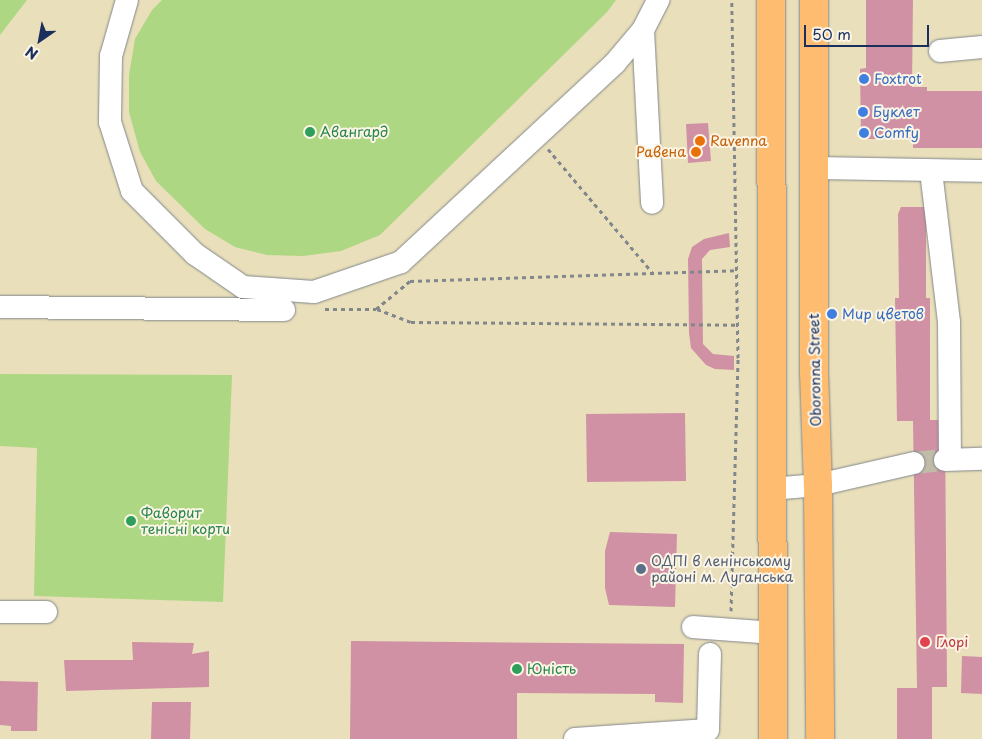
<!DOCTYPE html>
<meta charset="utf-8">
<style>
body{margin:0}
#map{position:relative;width:982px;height:739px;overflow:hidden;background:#e9dfba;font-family:"Playpen Sans",sans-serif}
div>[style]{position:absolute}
.green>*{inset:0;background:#add782}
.building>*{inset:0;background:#d091a4}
.minor-tunnel>*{height:22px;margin-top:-11px;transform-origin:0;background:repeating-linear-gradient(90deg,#c0bca8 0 22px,transparent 0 33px)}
.path>*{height:3px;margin-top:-1.5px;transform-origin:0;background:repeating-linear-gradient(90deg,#82878c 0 4px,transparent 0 8px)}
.roads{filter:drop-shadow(0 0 1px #82878c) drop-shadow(0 0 1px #82878c)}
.minor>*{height:22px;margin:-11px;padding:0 11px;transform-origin:11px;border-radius:11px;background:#fff}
.major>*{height:28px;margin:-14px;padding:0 14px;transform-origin:14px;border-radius:14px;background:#febc70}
.dots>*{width:14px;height:14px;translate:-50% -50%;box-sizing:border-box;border:2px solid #fcf5e5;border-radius:50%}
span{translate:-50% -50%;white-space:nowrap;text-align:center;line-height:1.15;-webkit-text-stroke:4px #fcf5e5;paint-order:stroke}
.shop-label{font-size:14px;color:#366cbe}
.left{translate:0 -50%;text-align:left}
.leisure-label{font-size:14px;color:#27864d}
.food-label{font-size:14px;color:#c56008}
.right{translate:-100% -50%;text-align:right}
.street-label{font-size:14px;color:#1b2f5e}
.service-label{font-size:14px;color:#4e5e75}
.health-label{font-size:14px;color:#be3a42}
.north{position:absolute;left:15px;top:15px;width:50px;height:50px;-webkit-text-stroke:4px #fcf5e5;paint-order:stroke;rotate:213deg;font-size:14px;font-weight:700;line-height:20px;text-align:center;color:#1b2f5e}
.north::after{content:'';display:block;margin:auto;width:18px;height:22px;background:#1b2f5e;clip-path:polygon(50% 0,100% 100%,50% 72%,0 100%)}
.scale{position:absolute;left:804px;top:25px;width:125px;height:22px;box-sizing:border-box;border:2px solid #1b2f5e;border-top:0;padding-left:6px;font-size:15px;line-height:18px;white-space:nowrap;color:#1b2f5e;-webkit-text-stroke:4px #fcf5e5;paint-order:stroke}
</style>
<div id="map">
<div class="green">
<i style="clip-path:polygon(0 0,27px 0,0 35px)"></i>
<i style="clip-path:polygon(162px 0,616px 0,607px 12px,380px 235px,341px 251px,303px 256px,267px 255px,235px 247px,205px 229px,156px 181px,140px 152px,129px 112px,129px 75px,135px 39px,152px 10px)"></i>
<i style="clip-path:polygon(0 374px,232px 375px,223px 602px,34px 596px,37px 448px,0 446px)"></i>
</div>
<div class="building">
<i style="clip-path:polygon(866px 0,913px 0,912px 87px,927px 87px,927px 91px,982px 91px,982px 148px,913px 148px,913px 139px,861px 139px,860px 69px,866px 68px)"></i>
<i style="clip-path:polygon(708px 123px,711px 161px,688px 163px,686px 124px)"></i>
<i style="clip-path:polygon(901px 207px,926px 207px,926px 298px,930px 298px,930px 420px,945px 420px,947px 687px,932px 687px,932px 739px,897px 739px,897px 688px,917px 688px,913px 421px,897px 421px,895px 298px,899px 298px,898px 214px)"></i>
<i style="clip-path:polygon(729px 233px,730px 247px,710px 250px,702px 259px,703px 344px,713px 354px,734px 356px,734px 370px,715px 369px,706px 365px,691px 348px,689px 333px,688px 259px,692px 247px,704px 239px)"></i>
<i style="clip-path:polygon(685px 413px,686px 481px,587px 482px,586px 414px)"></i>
<i style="clip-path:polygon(610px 532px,677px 534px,675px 607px,609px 605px,605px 588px,605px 551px)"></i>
<i style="clip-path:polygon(351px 641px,684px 644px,683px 703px,655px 702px,655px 694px,517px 693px,517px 739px,350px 739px)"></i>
<i style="clip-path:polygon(132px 642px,194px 643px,192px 654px,209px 651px,209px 687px,66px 691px,64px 660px,133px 660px)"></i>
<i style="clip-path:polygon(962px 656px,982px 657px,982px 694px,961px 693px)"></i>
<i style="clip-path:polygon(0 681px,38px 682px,37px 731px,11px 731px,11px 726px,0 725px)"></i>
<i style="clip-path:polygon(152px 702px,191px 702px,190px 739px,151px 739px)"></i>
</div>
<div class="minor-tunnel">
<i style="left:914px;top:463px;width:31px;rotate:-6deg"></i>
</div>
<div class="path">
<i style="left:548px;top:149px;width:161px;rotate:49.8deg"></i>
<i style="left:325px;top:309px;width:51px"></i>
<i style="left:376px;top:309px;width:44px;rotate:-39.5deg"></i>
<i style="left:410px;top:281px;width:327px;rotate:-1.9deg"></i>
<i style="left:377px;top:309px;width:36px;rotate:21deg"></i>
<i style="left:411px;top:322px;width:327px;rotate:0.5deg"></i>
<i style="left:731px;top:611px;width:253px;rotate:-88.4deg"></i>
<i style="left:738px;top:358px;width:358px;rotate:-91deg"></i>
</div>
<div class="roads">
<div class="minor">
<i style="left:127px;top:0;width:58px;rotate:105.9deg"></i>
<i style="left:111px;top:56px;width:66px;rotate:90.9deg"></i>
<i style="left:110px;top:122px;width:72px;rotate:72.3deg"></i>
<i style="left:132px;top:191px;width:89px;rotate:45deg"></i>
<i style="left:195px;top:254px;width:58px;rotate:34.5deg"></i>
<i style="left:243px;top:287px;width:71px;rotate:4deg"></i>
<i style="left:314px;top:292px;width:92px;rotate:-19deg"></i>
<i style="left:401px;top:262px;width:292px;rotate:-42.9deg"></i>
<i style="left:615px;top:63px;width:43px;rotate:-49.7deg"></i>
<i style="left:643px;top:30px;width:34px;rotate:-63deg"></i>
<i style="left:643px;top:30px;width:173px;rotate:87deg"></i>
<i style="left:940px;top:51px;width:42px;rotate:-5.4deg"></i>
<i style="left:814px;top:168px;width:168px;rotate:1deg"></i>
<i style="left:931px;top:171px;width:152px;rotate:83.2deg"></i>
<i style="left:949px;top:322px;width:137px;rotate:89.6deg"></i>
<i style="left:0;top:307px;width:284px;rotate:0.6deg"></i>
<i style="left:945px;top:460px;width:37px;rotate:-2deg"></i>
<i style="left:771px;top:489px;width:47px;rotate:-4.9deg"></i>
<i style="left:818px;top:485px;width:98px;rotate:-12.9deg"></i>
<i style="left:0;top:612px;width:46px"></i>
<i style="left:693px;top:627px;width:81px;rotate:4.2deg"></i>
<i style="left:575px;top:739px;width:133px;rotate:-3.9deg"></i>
<i style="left:708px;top:730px;width:76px;rotate:-88.5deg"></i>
</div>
<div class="major">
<i style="left:771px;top:0;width:739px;rotate:89.84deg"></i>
<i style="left:814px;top:0;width:372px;rotate:90deg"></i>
<i style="left:814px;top:372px;width:113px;rotate:88deg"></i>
<i style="left:818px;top:485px;width:254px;rotate:89.5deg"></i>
</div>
</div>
<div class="dots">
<i style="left:864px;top:79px;background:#3f7fe0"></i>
<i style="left:863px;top:112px;background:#3f7fe0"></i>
<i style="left:310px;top:132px;background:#2e9e5b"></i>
<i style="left:864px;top:133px;background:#3f7fe0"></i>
<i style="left:700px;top:141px;background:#e8710a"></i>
<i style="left:696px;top:152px;background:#e8710a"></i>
<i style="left:832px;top:314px;background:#3f7fe0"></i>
<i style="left:131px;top:521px;background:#2e9e5b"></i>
<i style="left:641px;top:569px;background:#5c6f8a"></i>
<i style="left:925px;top:642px;background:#e0444e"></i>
<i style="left:517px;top:669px;background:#2e9e5b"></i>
</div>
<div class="shop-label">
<span class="left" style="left:874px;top:79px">Foxtrot</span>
<span class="left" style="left:873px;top:112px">Буклет</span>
<span class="left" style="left:874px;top:133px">Comfy</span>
<span class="left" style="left:842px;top:314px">Мир цветов</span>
</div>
<div class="leisure-label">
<span class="left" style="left:320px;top:132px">Авангард</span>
<span class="left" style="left:141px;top:521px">Фаворит<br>тенісні корти</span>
<span class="left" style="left:527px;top:669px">Юність</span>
</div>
<div class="food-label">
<span class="left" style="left:710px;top:141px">Ravenna</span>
<span class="right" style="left:686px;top:152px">Равена</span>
</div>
<div class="street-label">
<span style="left:815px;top:370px;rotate:-91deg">Oboronna Street</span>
</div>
<div class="service-label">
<span class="left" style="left:651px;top:569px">ОДПІ в ленінському<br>районі м. Луганська</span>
</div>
<div class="health-label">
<span class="left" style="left:936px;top:642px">Глорі</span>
</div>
<div class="north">N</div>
<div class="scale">50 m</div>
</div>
